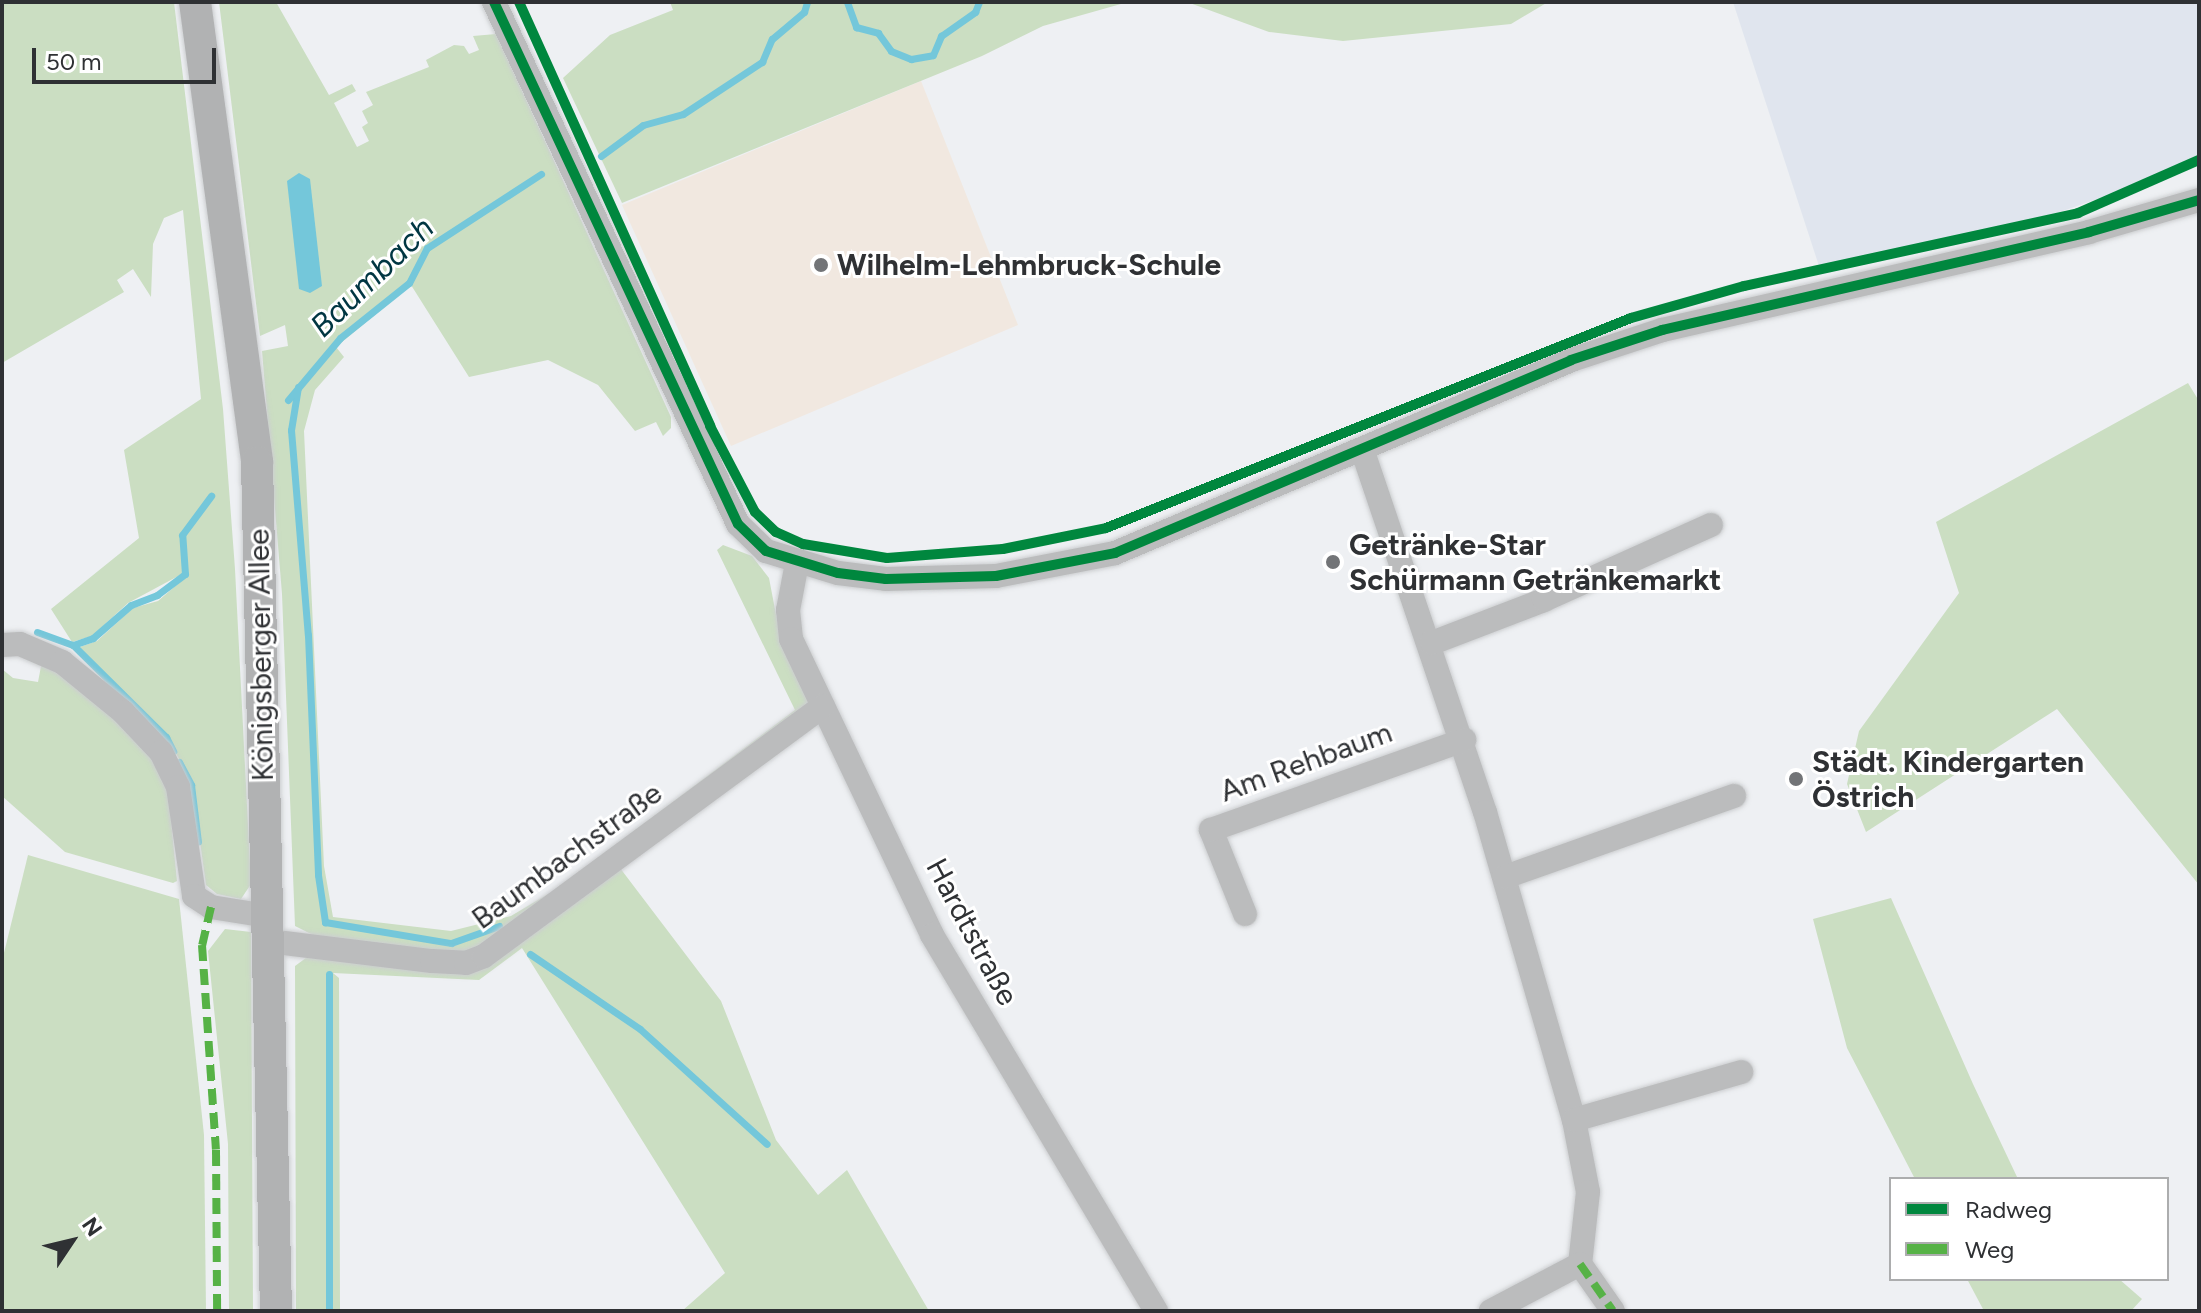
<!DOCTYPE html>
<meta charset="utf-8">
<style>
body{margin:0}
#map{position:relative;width:2201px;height:1313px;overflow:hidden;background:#eef0f3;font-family:Figtree,sans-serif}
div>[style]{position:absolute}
.built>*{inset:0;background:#e0e5ee}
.education>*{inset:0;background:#f1e8e0}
.green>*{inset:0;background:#cbdec2}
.water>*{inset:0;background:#74c7da}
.stream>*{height:7px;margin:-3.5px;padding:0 3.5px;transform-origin:3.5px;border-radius:3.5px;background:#74c7da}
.roads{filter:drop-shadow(0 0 2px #ccced0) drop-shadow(0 0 2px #ccced0)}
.street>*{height:24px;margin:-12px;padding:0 12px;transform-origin:12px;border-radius:12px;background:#bbbcbd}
.secondary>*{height:32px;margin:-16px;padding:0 16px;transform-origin:16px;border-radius:16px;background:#b1b2b3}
.quiet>*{height:8px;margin-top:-4px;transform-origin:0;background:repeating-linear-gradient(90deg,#56b246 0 16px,transparent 0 24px)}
.cycleway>*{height:10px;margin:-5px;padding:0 5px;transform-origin:5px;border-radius:5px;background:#00873e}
.dots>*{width:22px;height:22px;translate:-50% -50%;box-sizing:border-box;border:4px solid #fff;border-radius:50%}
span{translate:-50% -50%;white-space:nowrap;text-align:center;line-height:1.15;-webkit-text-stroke:6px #fff;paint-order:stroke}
.poi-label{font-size:30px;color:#2f3134;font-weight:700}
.left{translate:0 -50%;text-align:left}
.street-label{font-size:30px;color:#2f3134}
.water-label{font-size:32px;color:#003642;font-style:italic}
.frame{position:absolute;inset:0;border:4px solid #2f3134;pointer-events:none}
.legend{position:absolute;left:1889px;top:1177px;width:280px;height:104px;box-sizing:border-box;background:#fff;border:2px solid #acadae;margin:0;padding:10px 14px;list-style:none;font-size:24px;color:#2f3134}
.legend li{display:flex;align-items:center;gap:16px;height:40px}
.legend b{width:40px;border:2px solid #acadae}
.north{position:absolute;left:32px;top:1201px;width:80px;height:80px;-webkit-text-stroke:6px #fff;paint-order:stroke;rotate:55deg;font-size:22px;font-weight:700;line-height:32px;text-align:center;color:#2f3134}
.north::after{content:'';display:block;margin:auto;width:28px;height:36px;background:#2f3134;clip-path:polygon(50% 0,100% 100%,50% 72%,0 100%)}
.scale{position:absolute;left:32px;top:48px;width:184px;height:36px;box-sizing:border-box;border:4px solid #2f3134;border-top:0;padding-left:10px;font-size:24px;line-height:28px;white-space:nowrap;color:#2f3134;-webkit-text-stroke:6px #fff;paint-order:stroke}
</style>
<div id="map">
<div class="built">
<i style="clip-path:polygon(1733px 2px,2199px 2px,2199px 154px,2132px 187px,2057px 213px,1819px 266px)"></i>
</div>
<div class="education">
<i style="clip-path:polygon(921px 81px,1018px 325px,731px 446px,622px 205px)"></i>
</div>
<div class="green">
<i style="clip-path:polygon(2px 2px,174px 2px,223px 409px,235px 569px,251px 884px,241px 899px,217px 894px,206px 885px,192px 784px,167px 736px,77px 648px,97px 641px,133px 608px,158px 601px,187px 576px,182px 574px,128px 603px,92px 636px,72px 642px,51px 609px,139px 538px,124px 450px,201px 399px,183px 210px,164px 218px,153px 244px,151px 297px,133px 269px,117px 280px,124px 292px,2px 363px)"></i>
<i style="clip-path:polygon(219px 2px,276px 2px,329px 95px,352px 84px,356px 91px,334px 103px,357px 147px,369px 141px,362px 127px,368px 123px,362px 111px,373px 105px,366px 92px,429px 67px,426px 60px,454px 45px,464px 46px,469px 54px,479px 50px,473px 36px,496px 34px,671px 417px,671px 428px,663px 436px,656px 422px,635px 431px,598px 385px,548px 360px,469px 377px,411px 285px,336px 347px,344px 357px,315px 390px,304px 431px,324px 866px,333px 917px,451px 931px,511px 916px,558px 888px,795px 710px,717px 550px,723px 545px,752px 556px,769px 578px,782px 646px,808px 698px,808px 704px,517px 928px,458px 955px,313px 935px,295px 926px,282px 594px,262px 351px,288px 346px,285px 325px,260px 336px)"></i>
<i style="clip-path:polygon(670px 2px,1128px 2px,1043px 26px,982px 56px,622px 203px,563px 78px,610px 35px,673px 10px)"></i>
<i style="clip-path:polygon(1187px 2px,1548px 2px,1511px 24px,1343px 41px,1269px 32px)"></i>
<i style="clip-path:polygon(2188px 383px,2199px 401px,2199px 885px,2057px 709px,1866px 832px,1847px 784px,1859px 731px,1959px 593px,1936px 522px)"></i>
<i style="clip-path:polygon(42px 661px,62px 669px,147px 751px,168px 791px,177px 881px,173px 883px,65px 852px,2px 796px,2px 669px,13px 678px,38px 682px)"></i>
<i style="clip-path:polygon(28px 855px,179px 899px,204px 1135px,206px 1311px,2px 1311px,2px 961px)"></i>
<i style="clip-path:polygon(620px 868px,721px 1001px,776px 1140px,818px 1195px,847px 1170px,929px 1311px,682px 1311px,725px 1273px,522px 948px,479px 980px,333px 973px,339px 978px,340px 1311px,296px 1311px,295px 966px,310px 955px,456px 970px)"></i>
<i style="clip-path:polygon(1891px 898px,1973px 1084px,2018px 1179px,1915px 1179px,1847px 1048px,1813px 919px)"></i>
<i style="clip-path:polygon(225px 929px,251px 932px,253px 1311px,229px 1311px,228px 1144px,208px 951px)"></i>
<i style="clip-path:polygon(1967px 1279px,2119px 1279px,2142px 1299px,2131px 1311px,1984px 1311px)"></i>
</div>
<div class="water">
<i style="clip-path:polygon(299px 173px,310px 179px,322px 286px,310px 293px,299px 289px,287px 181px)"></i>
</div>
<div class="stream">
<i style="left:847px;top:2px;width:27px;rotate:70deg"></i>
<i style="left:856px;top:27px;width:23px;rotate:15deg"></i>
<i style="left:878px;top:33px;width:22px;rotate:54deg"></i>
<i style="left:891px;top:51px;width:22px;rotate:22deg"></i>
<i style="left:911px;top:59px;width:22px;rotate:-10deg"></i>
<i style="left:933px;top:55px;width:21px;rotate:-67deg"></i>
<i style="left:941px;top:36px;width:42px;rotate:-35.2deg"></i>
<i style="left:975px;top:12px;width:11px;rotate:-68deg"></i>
<i style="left:601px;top:156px;width:52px;rotate:-36.4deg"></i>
<i style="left:643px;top:125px;width:41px;rotate:-15.4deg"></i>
<i style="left:683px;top:114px;width:95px;rotate:-33.4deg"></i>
<i style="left:762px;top:62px;width:25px;rotate:-67deg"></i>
<i style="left:772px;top:39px;width:42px;rotate:-40.2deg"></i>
<i style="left:804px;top:12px;width:10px;rotate:-73deg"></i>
<i style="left:298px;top:387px;width:44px;rotate:99.2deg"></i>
<i style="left:291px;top:430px;width:206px;rotate:85.3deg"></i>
<i style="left:308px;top:635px;width:240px;rotate:87.6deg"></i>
<i style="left:318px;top:875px;width:48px;rotate:81.5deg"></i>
<i style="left:325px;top:922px;width:128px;rotate:9.5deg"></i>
<i style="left:451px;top:943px;width:51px;rotate:-19.5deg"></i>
<i style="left:288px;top:400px;width:81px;rotate:-50deg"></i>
<i style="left:340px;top:338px;width:88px;rotate:-38.6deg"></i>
<i style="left:409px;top:283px;width:39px;rotate:-63deg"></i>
<i style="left:427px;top:248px;width:136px;rotate:-33deg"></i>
<i style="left:37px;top:632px;width:38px;rotate:20deg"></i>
<i style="left:73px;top:645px;width:21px;rotate:-19deg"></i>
<i style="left:93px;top:638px;width:50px;rotate:-41deg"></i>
<i style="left:131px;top:605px;width:28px;rotate:-21deg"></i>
<i style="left:157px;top:595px;width:35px;rotate:-37deg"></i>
<i style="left:185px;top:574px;width:39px;rotate:-94deg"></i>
<i style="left:182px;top:535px;width:49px;rotate:-53.4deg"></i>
<i style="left:73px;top:645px;width:131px;rotate:44.7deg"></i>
<i style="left:166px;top:737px;width:16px;rotate:63deg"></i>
<i style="left:179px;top:762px;width:26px;rotate:62deg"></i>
<i style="left:191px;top:785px;width:57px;rotate:83deg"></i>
<i style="left:530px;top:954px;width:133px;rotate:34.3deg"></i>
<i style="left:640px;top:1029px;width:171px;rotate:42.2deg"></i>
<i style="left:329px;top:1311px;width:337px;rotate:-90deg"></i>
</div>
<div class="roads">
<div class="street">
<i style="left:494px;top:2px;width:576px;rotate:64.95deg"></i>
<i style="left:738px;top:524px;width:39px;rotate:44deg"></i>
<i style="left:766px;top:551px;width:75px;rotate:17deg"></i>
<i style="left:838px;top:573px;width:48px;rotate:7.1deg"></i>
<i style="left:886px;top:579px;width:110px;rotate:-1.6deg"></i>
<i style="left:996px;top:576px;width:121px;rotate:-10.9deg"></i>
<i style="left:1115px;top:553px;width:495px;rotate:-22.9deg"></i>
<i style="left:1571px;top:360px;width:96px;rotate:-18.2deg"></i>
<i style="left:1662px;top:330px;width:438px;rotate:-12.9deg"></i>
<i style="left:2089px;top:232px;width:115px;rotate:-16.2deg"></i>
<i style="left:1362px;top:449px;width:383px;rotate:71.3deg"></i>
<i style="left:1485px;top:812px;width:321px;rotate:73.9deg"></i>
<i style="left:1574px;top:1120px;width:73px;rotate:79deg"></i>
<i style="left:1588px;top:1192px;width:72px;rotate:96.3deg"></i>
<i style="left:1580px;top:1264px;width:101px;rotate:152.2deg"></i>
<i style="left:797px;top:563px;width:48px;rotate:100.8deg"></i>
<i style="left:788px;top:610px;width:29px;rotate:84deg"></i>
<i style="left:791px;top:639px;width:328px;rotate:64.5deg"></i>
<i style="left:932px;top:935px;width:438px;rotate:59.2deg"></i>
<i style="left:1432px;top:643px;width:120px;rotate:-21deg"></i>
<i style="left:1544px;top:600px;width:183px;rotate:-24.2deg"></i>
<i style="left:2px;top:645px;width:18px;rotate:-3deg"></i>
<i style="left:20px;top:644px;width:46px;rotate:23.2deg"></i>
<i style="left:62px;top:662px;width:79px;rotate:39.3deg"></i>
<i style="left:123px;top:712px;width:55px;rotate:46.5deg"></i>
<i style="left:161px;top:752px;width:39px;rotate:64deg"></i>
<i style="left:178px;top:787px;width:110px;rotate:81.6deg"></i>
<i style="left:194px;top:896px;width:20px;rotate:33deg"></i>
<i style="left:211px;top:907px;width:57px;rotate:9.1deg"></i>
<i style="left:1505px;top:877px;width:243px;rotate:-19.5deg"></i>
<i style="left:1245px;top:914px;width:91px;rotate:-112deg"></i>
<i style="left:1211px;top:830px;width:269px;rotate:-19.6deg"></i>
<i style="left:268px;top:941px;width:165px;rotate:7deg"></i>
<i style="left:432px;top:961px;width:34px;rotate:3deg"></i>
<i style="left:466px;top:963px;width:19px;rotate:-21deg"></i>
<i style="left:484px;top:956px;width:421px;rotate:-36.4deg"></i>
<i style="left:1574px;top:1120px;width:174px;rotate:-16deg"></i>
<i style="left:1580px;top:1264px;width:57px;rotate:54.9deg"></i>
</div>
<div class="secondary">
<i style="left:195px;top:2px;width:464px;rotate:82.3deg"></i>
<i style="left:257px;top:462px;width:849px;rotate:88.72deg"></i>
</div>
</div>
<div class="quiet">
<i style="left:211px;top:907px;width:39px;rotate:103deg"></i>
<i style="left:202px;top:945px;width:205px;rotate:86.1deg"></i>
<i style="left:216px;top:1150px;width:161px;rotate:89.6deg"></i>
<i style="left:1580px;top:1264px;width:57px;rotate:54.9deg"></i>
</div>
<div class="cycleway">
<i style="left:494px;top:2px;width:576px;rotate:64.95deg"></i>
<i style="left:738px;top:524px;width:39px;rotate:44deg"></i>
<i style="left:766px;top:551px;width:75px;rotate:17deg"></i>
<i style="left:838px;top:573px;width:48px;rotate:7.1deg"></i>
<i style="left:886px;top:579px;width:110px;rotate:-1.6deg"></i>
<i style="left:996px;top:576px;width:121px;rotate:-10.9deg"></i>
<i style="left:1115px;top:553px;width:495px;rotate:-22.9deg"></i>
<i style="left:1571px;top:360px;width:96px;rotate:-18.2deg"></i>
<i style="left:1662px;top:330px;width:438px;rotate:-12.9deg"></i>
<i style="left:2089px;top:232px;width:115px;rotate:-16.2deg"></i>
<i style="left:519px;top:2px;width:465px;rotate:65.7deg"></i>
<i style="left:710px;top:426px;width:97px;rotate:62.4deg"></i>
<i style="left:755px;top:512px;width:29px;rotate:44deg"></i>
<i style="left:776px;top:532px;width:30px;rotate:24deg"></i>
<i style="left:803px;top:544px;width:85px;rotate:9.5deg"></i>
<i style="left:887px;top:558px;width:116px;rotate:-4.4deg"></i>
<i style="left:1003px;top:549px;width:105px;rotate:-11.5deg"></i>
<i style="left:1106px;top:528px;width:565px;rotate:-21.8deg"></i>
<i style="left:1631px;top:318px;width:117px;rotate:-15.8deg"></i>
<i style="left:1744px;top:286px;width:342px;rotate:-12.3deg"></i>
<i style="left:2078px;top:213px;width:132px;rotate:-23.7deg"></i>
</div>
<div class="dots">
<i style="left:821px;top:265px;background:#727477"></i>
<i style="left:1333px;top:562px;background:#727477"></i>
<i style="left:1796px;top:779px;background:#727477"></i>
</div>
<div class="poi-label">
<span class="left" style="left:837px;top:265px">Wilhelm-Lehmbruck-Schule</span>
<span class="left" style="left:1349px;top:562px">Getränke-Star<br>Schürmann Getränkemarkt</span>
<span class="left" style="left:1812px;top:779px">Städt. Kindergarten<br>Östrich</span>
</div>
<div class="street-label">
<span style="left:261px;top:655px;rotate:-91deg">Königsberger Allee</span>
<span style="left:1306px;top:762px;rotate:-20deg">Am Rehbaum</span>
<span style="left:567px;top:856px;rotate:-36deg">Baumbachstraße</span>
<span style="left:972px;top:932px;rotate:62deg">Hardtstraße</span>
</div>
<div class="water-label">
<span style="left:372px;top:277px;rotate:-44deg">Baumbach</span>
</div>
<div class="frame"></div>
<ul class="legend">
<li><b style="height:10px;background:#00873e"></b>Radweg</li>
<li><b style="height:10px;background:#56b246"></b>Weg</li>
</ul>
<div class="north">N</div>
<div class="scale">50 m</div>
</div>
